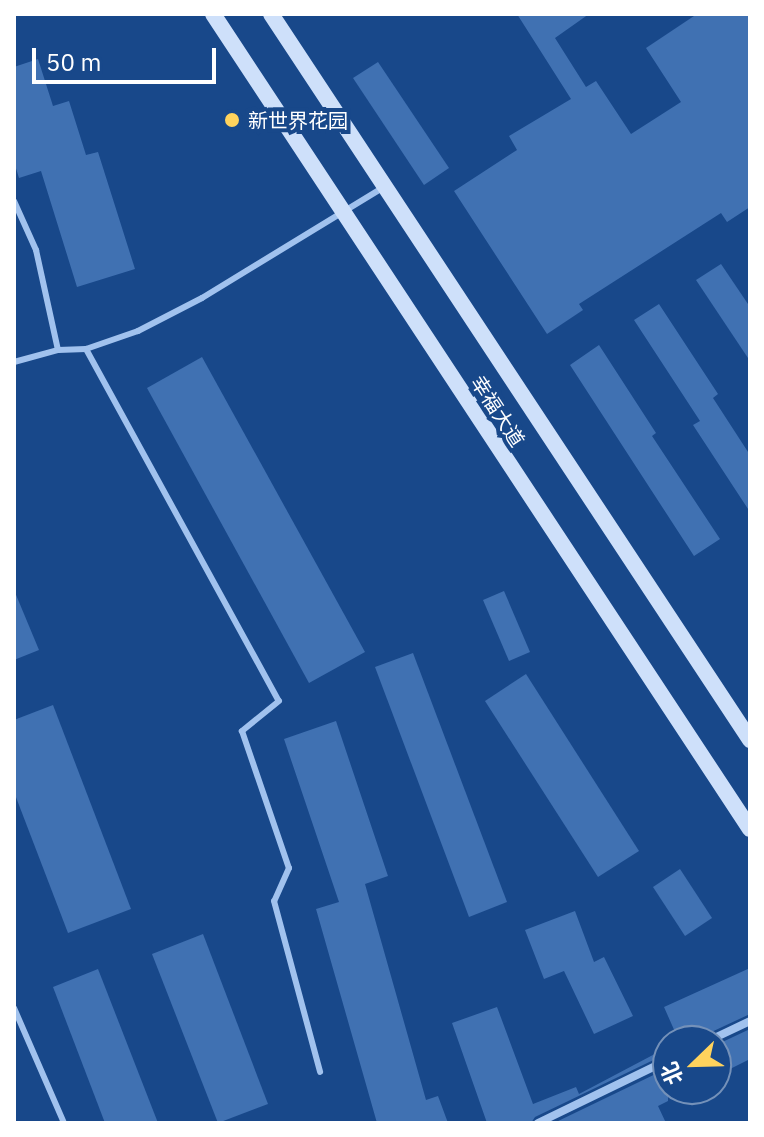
<!DOCTYPE html>
<meta charset="utf-8">
<style>
body{margin:0}
#map{position:relative;width:764px;height:1137px;overflow:hidden;background:#18488a;font-family:"IBM Plex Sans","Noto Sans SC",sans-serif}
div>[style]{position:absolute}
.building>*{inset:0;background:#4071b2}
.service>*{height:6px;margin:-3px;padding:0 3px;transform-origin:3px;border-radius:3px;background:#a1c2ee}
.minor>*{height:8px;margin:-4px;padding:0 4px;transform-origin:4px;border-radius:4px;background:#a1c2ee}
.secondary>*{height:16px;margin:-8px;padding:0 8px;transform-origin:8px;border-radius:8px;background:#cee0fa}
.dots>*{width:22px;height:22px;translate:-50% -50%;box-sizing:border-box;border:4px solid #18488a;border-radius:50%}
span{translate:-50% -50%;white-space:nowrap;text-align:center;line-height:1.15;-webkit-text-stroke:8px #18488a;paint-order:stroke}
.poi-label{font-size:20px;color:#fff}
.left{translate:0 -50%;text-align:left}
.street-label{font-size:20px;color:#fff}
.frame{position:absolute;inset:0;border:16px solid #fff;pointer-events:none}
.north{position:absolute;left:652px;top:1025px;width:80px;height:80px;box-sizing:border-box;background:#18488a;border:2px solid #7491b9;border-radius:50%;rotate:247deg;font-size:22px;font-weight:700;line-height:32px;text-align:center;color:#fff}
.north::after{content:'';display:block;margin:auto;width:28px;height:36px;background:#ffd35d;clip-path:polygon(50% 0,100% 100%,50% 72%,0 100%)}
.scale{position:absolute;left:32px;top:48px;width:184px;height:36px;box-sizing:border-box;border:4px solid #fff;border-top:0;padding-left:10px;font-size:24px;line-height:28px;white-space:nowrap;color:#fff;-webkit-text-stroke:6px #18488a;paint-order:stroke}
</style>
<div id="map">
<div class="building">
<i style="clip-path:polygon(517px 14px,589px 14px,555px 38px,586px 87px,596px 81px,631px 134px,681px 102px,646px 48px,697px 14px,750px 14px,750px 207px,727px 222px,721px 213px,579px 304px,583px 310px,547px 334px,454px 191px,517px 150px,509px 136px,571px 99px)"></i>
<i style="clip-path:polygon(38px 59px,53px 106px,69px 101px,86px 155px,98px 152px,135px 269px,77px 287px,41px 171px,19px 178px,14px 162px,14px 67px)"></i>
<i style="clip-path:polygon(378px 62px,449px 168px,424px 185px,353px 78px)"></i>
<i style="clip-path:polygon(721px 264px,750px 307px,750px 361px,696px 280px)"></i>
<i style="clip-path:polygon(659px 304px,718px 394px,713px 398px,750px 455px,750px 512px,693px 425px,700px 421px,634px 320px)"></i>
<i style="clip-path:polygon(599px 345px,656px 433px,652px 436px,720px 539px,694px 556px,570px 365px)"></i>
<i style="clip-path:polygon(202px 357px,365px 652px,309px 683px,147px 388px)"></i>
<i style="clip-path:polygon(14px 590px,39px 650px,14px 660px)"></i>
<i style="clip-path:polygon(504px 591px,530px 652px,509px 661px,483px 600px)"></i>
<i style="clip-path:polygon(413px 653px,507px 902px,469px 917px,375px 667px)"></i>
<i style="clip-path:polygon(526px 674px,639px 851px,598px 877px,485px 701px)"></i>
<i style="clip-path:polygon(53px 705px,131px 909px,68px 933px,14px 792px,14px 720px)"></i>
<i style="clip-path:polygon(336px 721px,388px 876px,365px 884px,426px 1100px,438px 1096px,448px 1123px,377px 1123px,316px 909px,339px 902px,284px 739px)"></i>
<i style="clip-path:polygon(680px 869px,712px 918px,685px 936px,653px 887px)"></i>
<i style="clip-path:polygon(575px 911px,594px 962px,604px 957px,633px 1016px,594px 1034px,564px 971px,544px 979px,525px 930px)"></i>
<i style="clip-path:polygon(203px 934px,268px 1104px,218px 1123px,152px 954px)"></i>
<i style="clip-path:polygon(750px 968px,750px 1014px,705px 1035px,701px 1041px,679px 1041px,664px 1007px)"></i>
<i style="clip-path:polygon(98px 969px,158px 1123px,105px 1123px,53px 987px)"></i>
<i style="clip-path:polygon(497px 1007px,533px 1104px,576px 1087px,579px 1094px,668px 1047px,668px 1053px,535px 1117px,531px 1123px,487px 1123px,452px 1023px)"></i>
<i style="clip-path:polygon(750px 1029px,750px 1059px,716px 1076px,716px 1045px)"></i>
<i style="clip-path:polygon(668px 1068px,668px 1101px,658px 1106px,666px 1123px,554px 1123px)"></i>
</div>
<div class="service">
<i style="left:14px;top:201px;width:54px;rotate:65.8deg"></i>
<i style="left:36px;top:250px;width:102px;rotate:77.6deg"></i>
<i style="left:86px;top:349px;width:401px;rotate:61.3deg"></i>
<i style="left:279px;top:701px;width:48px;rotate:141deg"></i>
<i style="left:242px;top:731px;width:145px;rotate:71.1deg"></i>
<i style="left:289px;top:868px;width:36px;rotate:114deg"></i>
<i style="left:274px;top:901px;width:177px;rotate:74.9deg"></i>
<i style="left:14px;top:362px;width:46px;rotate:-15.3deg"></i>
<i style="left:58px;top:350px;width:28px;rotate:-2deg"></i>
<i style="left:86px;top:349px;width:55px;rotate:-19.1deg"></i>
<i style="left:138px;top:331px;width:72px;rotate:-27.3deg"></i>
<i style="left:202px;top:298px;width:211px;rotate:-31.4deg"></i>
<i style="left:14px;top:1008px;width:125px;rotate:66.5deg"></i>
</div>
<div class="minor">
<i style="left:708px;top:1041px;width:47px;rotate:-25.5deg"></i>
<i style="left:538px;top:1123px;width:144px;rotate:-25.9deg"></i>
</div>
<div class="secondary">
<i style="left:213px;top:14px;width:976px;rotate:56.62deg"></i>
<i style="left:271px;top:14px;width:870px;rotate:56.58deg"></i>
</div>
<div class="dots">
<i style="left:232px;top:120px;background:#ffd35d"></i>
</div>
<div class="poi-label">
<span class="left" style="left:248px;top:120px">新世界花园</span>
</div>
<div class="street-label">
<span style="left:498px;top:411px;rotate:57deg">幸福大道</span>
</div>
<div class="frame"></div>
<div class="north">北</div>
<div class="scale">50 m</div>
</div>
